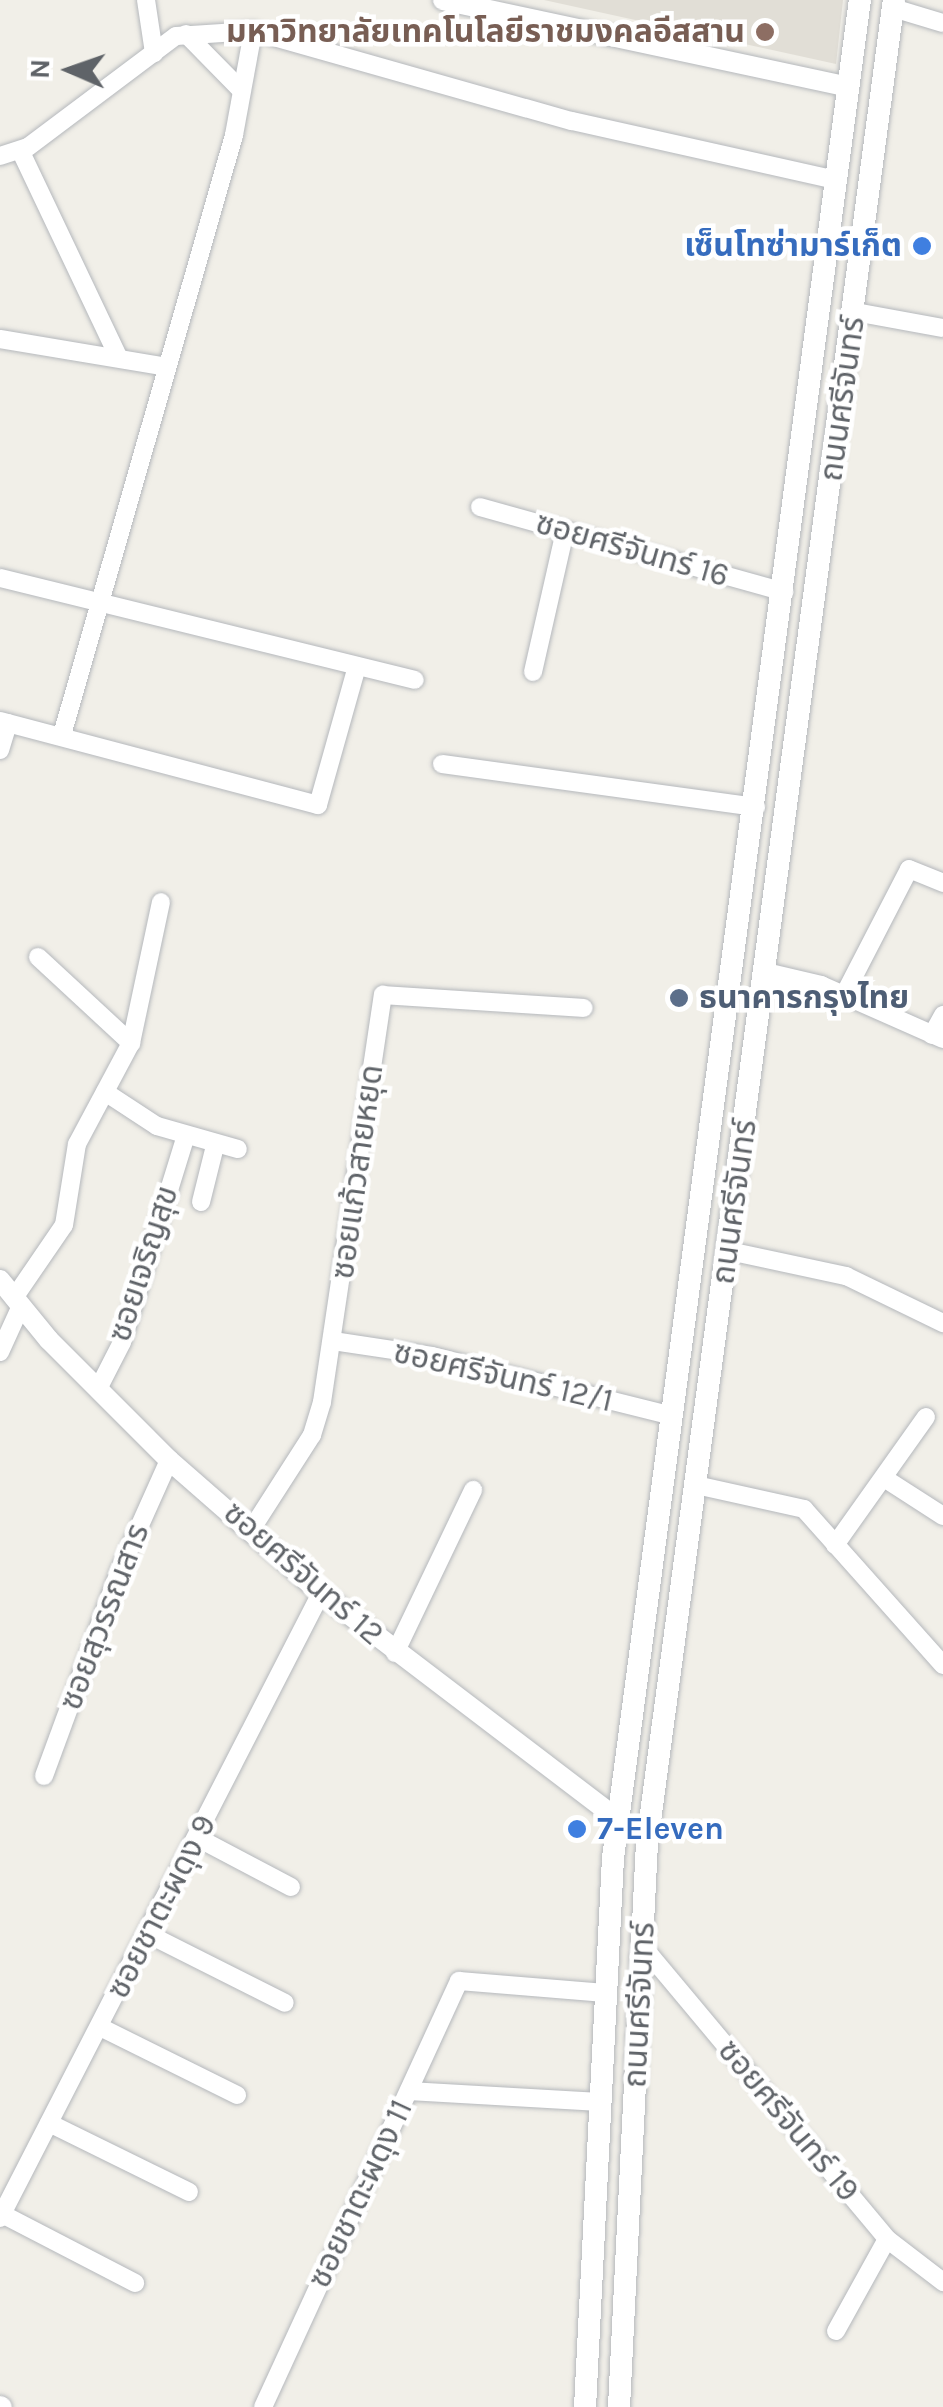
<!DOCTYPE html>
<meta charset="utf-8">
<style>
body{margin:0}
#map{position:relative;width:943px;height:2407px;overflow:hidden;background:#f1efe8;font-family:Karla,"Noto Sans Thai",sans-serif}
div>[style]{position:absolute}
.education>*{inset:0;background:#e1ded6}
.roads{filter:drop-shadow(0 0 2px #b5b8bc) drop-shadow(0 0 2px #b5b8bc)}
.minor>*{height:18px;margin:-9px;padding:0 9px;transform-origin:9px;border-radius:9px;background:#fff}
.tertiary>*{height:20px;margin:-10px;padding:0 10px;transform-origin:10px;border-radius:10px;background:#fff}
.secondary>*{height:22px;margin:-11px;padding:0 11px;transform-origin:11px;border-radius:11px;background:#fff}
.dots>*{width:28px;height:28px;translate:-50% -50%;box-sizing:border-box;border:5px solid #fff;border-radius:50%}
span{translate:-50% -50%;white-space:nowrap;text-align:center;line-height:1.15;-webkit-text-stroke:9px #fff;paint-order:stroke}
.education-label{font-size:32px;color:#785e54;font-weight:700}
.right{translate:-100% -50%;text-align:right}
.shop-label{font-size:32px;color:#366cbe;font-weight:700}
.left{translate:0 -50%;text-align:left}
.street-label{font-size:32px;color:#5f6368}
.service-label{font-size:32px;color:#4e5e75;font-weight:700}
.north{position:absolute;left:20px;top:20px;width:100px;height:100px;-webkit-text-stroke:8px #fff;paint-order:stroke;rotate:272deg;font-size:28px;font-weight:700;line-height:40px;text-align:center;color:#5f6368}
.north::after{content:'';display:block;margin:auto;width:35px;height:45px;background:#5f6368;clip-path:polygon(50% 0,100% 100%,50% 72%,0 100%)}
</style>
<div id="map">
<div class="education">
<i style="clip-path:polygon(544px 0,843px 0,836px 64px)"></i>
</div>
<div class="roads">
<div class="minor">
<i style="left:146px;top:0;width:54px;rotate:81.4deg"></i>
<i style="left:893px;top:8px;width:52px;rotate:16.7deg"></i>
<i style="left:186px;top:34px;width:78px;rotate:45.5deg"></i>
<i style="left:21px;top:152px;width:224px;rotate:64.6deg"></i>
<i style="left:0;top:156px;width:29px;rotate:-18deg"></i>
<i style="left:28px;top:147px;width:185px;rotate:-36.9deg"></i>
<i style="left:176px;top:36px;width:77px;rotate:-3.7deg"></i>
<i style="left:253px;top:31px;width:331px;rotate:15.8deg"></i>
<i style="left:572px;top:121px;width:270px;rotate:12.6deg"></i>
<i style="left:855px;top:312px;width:89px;rotate:10.3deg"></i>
<i style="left:0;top:339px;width:169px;rotate:9.5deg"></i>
<i style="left:480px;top:507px;width:316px;rotate:15.6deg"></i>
<i style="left:0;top:578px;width:427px;rotate:13.8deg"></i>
<i style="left:533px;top:672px;width:145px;rotate:-77.2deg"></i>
<i style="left:0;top:721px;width:329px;rotate:14.8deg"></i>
<i style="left:318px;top:805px;width:144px;rotate:-74.3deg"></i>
<i style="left:62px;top:735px;width:624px;rotate:-74deg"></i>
<i style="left:234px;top:135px;width:106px;rotate:-79.6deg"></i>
<i style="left:0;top:750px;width:28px;rotate:-73deg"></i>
<i style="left:442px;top:764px;width:317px;rotate:7.8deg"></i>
<i style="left:38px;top:957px;width:127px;rotate:42.8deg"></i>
<i style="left:766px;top:972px;width:57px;rotate:13.3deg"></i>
<i style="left:821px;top:985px;width:133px;rotate:23.9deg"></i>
<i style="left:765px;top:984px;width:55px;rotate:14.8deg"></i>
<i style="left:818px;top:998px;width:13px;rotate:-18deg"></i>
<i style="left:842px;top:999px;width:146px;rotate:-62.7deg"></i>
<i style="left:909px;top:869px;width:37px;rotate:22deg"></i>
<i style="left:932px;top:1035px;width:23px;rotate:-61deg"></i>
<i style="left:105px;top:1092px;width:62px;rotate:33.2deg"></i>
<i style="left:157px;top:1126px;width:84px;rotate:15.9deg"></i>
<i style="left:201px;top:1202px;width:58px;rotate:-76deg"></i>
<i style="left:729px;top:1251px;width:120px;rotate:12.1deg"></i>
<i style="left:846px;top:1276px;width:108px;rotate:25.9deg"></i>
<i style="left:14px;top:1298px;width:88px;rotate:-55.6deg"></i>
<i style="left:64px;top:1225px;width:82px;rotate:-80.9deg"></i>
<i style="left:77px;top:1144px;width:115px;rotate:-61.9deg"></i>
<i style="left:131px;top:1043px;width:144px;rotate:-78deg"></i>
<i style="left:333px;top:1341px;width:100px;rotate:8.6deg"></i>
<i style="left:432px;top:1356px;width:248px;rotate:14deg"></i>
<i style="left:0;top:1352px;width:51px;rotate:-65.5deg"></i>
<i style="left:98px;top:1389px;width:53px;rotate:-62.9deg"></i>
<i style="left:122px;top:1342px;width:214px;rotate:-72.8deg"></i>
<i style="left:884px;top:1478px;width:70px;rotate:32.8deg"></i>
<i style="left:696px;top:1485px;width:111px;rotate:12.5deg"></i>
<i style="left:804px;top:1509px;width:209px;rotate:48.3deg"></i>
<i style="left:251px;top:1530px;width:113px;rotate:-57.3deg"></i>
<i style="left:312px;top:1435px;width:34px;rotate:-73deg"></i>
<i style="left:322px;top:1402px;width:412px;rotate:-81.5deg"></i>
<i style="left:383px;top:995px;width:201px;rotate:3.7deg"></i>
<i style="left:835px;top:1545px;width:157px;rotate:-54.6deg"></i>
<i style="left:395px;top:1653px;width:181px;rotate:-64.4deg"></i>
<i style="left:44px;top:1776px;width:217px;rotate:-69.8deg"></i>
<i style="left:119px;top:1572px;width:123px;rotate:-65.9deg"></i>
<i style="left:198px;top:1838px;width:105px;rotate:27.8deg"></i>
<i style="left:148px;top:1934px;width:153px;rotate:26.7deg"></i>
<i style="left:644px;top:1948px;width:379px;rotate:50.1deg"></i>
<i style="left:887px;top:2239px;width:71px;rotate:37.5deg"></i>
<i style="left:100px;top:2027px;width:153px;rotate:26.4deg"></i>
<i style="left:409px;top:2091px;width:191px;rotate:3.3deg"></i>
<i style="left:49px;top:2123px;width:156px;rotate:26.2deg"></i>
<i style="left:2px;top:2214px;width:150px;rotate:27.4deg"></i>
<i style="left:0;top:2218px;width:703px;rotate:-62.81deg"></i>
<i style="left:836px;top:2331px;width:105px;rotate:-61deg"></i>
<i style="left:263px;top:2407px;width:469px;rotate:-65.3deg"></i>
<i style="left:459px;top:1981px;width:147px;rotate:4.7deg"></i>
</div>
<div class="tertiary">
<i style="left:443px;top:0;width:415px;rotate:12.1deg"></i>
<i style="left:0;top:1280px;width:77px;rotate:50.8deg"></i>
<i style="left:49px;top:1340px;width:170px;rotate:45deg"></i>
<i style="left:169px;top:1460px;width:202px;rotate:41.2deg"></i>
<i style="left:321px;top:1593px;width:373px;rotate:37.3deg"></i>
<i style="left:0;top:2406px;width:2px;rotate:27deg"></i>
</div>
<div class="secondary">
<i style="left:585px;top:2407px;width:550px;rotate:-87.08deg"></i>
<i style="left:613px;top:1858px;width:1874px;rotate:-82.43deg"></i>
<i style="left:619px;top:2407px;width:565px;rotate:-87.16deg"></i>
<i style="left:647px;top:1843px;width:1859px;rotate:-82.37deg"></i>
</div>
</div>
<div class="dots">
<i style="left:765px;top:32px;background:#8d6e63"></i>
<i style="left:922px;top:246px;background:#3f7fe0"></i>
<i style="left:679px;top:998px;background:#5c6f8a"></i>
<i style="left:577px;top:1829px;background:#3f7fe0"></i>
</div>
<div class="education-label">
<span class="right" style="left:745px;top:32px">มหาวิทยาลัยเทคโนโลยีราชมงคลอีสสาน</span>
</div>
<div class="shop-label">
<span class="right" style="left:902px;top:246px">เซ็นโทซ่ามาร์เก็ต</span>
<span class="left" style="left:597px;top:1829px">7-Eleven</span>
</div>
<div class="street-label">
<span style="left:843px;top:399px;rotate:-82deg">ถนนศรีจันทร์</span>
<span style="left:632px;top:550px;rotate:16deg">ซอยศรีจันทร์ 16</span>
<span style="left:358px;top:1172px;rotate:-82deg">ซอยแก้วสายหยุด</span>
<span style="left:735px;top:1202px;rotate:-82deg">ถนนศรีจันทร์</span>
<span style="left:144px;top:1264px;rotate:-72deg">ซอยเจริญสุข</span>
<span style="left:503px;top:1377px;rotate:13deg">ซอยศรีจันทร์ 12/1</span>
<span style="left:303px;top:1574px;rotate:41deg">ซอยศรีจันทร์ 12</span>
<span style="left:105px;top:1617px;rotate:-69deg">ซอยสุวรรณสาร</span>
<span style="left:162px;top:1907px;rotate:-63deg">ซอยชาตะผดุง 9</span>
<span style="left:640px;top:2005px;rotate:-87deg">ถนนศรีจันทร์</span>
<span style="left:788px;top:2121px;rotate:50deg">ซอยศรีจันทร์ 19</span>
<span style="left:361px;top:2194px;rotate:-65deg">ซอยชาตะผดุง 11</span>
</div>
<div class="service-label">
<span class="left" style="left:699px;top:998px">ธนาคารกรุงไทย</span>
</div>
<div class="north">N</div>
</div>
